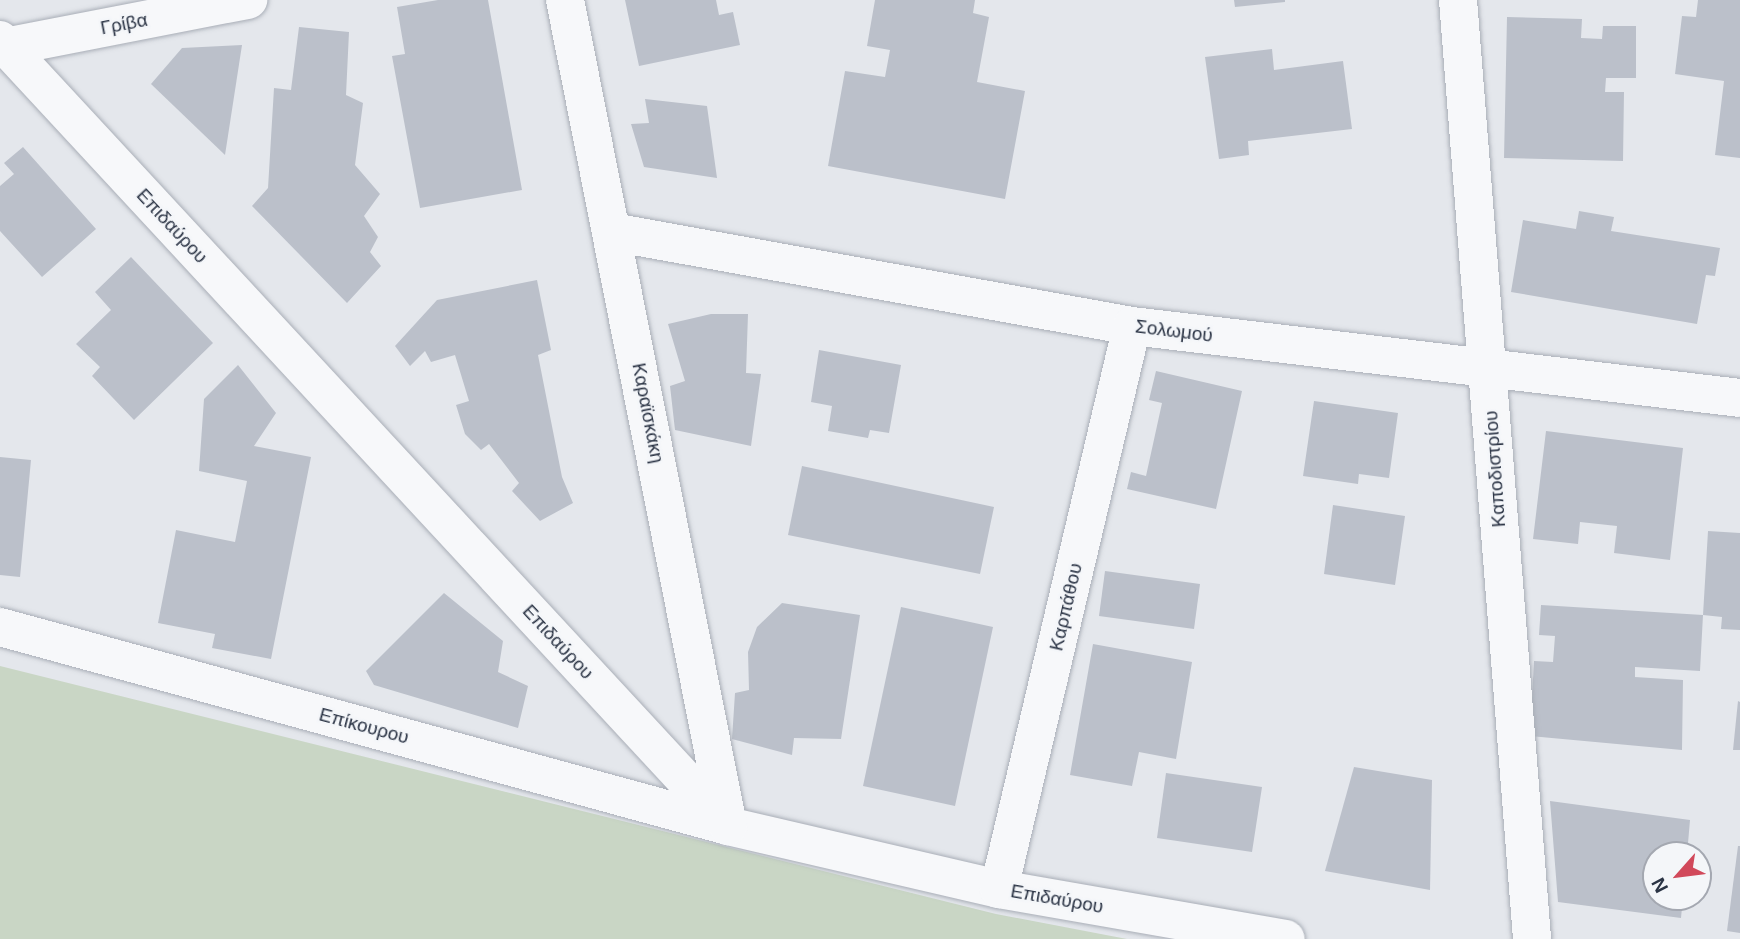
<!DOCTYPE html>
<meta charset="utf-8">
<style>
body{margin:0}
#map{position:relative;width:1740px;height:939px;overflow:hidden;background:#e4e7ec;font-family:Arial,sans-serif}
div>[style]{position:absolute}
.green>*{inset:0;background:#c9d6c5}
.building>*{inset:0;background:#bbc0ca}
.roads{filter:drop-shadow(0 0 2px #a9aeb7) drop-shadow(0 0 2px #a9aeb7)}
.minor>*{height:38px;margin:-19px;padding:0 19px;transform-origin:19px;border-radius:19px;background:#f7f8fa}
span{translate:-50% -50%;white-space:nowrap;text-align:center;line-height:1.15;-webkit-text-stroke:5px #f4f6f9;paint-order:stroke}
.street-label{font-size:19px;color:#2b3445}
.north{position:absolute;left:1642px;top:841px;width:70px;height:70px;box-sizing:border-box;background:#f4f6f9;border:2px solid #a4a8b1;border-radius:50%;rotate:242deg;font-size:19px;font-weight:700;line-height:28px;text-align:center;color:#2b3445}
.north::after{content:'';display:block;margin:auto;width:24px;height:32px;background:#d1495b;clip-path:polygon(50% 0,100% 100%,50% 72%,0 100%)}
</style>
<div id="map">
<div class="green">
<i style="clip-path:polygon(0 666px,996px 914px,1127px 939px,0 939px)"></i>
</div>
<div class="building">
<i style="clip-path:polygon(438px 0,488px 0,522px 190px,420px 208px,392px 56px,405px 54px,397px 7px)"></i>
<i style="clip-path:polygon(625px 0,716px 0,719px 15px,733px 12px,740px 45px,639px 66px)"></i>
<i style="clip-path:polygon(875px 0,975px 0,973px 13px,989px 17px,977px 82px,1025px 91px,1005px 199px,828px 166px,845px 71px,885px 77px,890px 50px,867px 46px)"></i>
<i style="clip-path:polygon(1234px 0,1285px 0,1285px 2px,1235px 7px)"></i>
<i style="clip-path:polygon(1698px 0,1740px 0,1740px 158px,1715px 155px,1724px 81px,1675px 74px,1682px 16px,1696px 17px)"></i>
<i style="clip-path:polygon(1507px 17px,1582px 19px,1581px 38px,1602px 39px,1603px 26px,1636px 26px,1636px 78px,1606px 78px,1605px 92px,1624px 92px,1623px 161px,1504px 158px)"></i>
<i style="clip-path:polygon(299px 27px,349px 32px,346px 95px,363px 103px,355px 165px,380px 194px,364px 216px,378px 237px,370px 252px,381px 266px,347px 303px,252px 206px,268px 188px,274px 88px,291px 90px)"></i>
<i style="clip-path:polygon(242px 45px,225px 155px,151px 84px,182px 48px)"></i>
<i style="clip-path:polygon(1272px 49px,1274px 70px,1343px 61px,1352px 129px,1248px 141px,1249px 155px,1219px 159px,1205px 57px)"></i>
<i style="clip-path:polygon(645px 99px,707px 106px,717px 178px,644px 167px,631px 124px,649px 123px)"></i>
<i style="clip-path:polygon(23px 147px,96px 229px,42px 277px,0 231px,0 186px,14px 174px,4px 163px)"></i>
<i style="clip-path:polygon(1579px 211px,1614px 217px,1611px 231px,1720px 248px,1715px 276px,1706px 275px,1697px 324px,1511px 292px,1523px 220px,1576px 229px)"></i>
<i style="clip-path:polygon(131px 257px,213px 343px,134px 420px,92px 376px,100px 367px,76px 344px,111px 310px,95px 292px)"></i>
<i style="clip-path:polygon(537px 280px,551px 350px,538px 355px,562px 477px,573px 503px,540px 521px,512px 491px,519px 483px,489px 444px,481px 450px,465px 434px,456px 405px,469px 401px,455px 355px,431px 362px,425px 351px,410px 366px,395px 346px,437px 300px)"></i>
<i style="clip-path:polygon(711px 314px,748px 314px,746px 373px,761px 374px,751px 446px,675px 430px,670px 386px,685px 381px,668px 324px)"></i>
<i style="clip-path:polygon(819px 350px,901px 365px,889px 433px,870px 430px,868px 438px,828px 431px,832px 406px,811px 402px)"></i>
<i style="clip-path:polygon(238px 365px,276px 413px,254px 446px,311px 457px,271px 659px,212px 648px,215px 634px,158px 623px,176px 530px,235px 542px,247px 481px,199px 471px,204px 399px)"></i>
<i style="clip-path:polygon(1156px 371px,1242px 391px,1216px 509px,1127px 489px,1131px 472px,1146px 476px,1162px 403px,1149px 400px)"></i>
<i style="clip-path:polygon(1314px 401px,1398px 413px,1389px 478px,1359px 474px,1358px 484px,1303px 476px)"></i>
<i style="clip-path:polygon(1546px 431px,1683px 448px,1670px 560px,1614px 553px,1617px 526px,1580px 522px,1578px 544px,1533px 539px)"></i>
<i style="clip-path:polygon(0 457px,31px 460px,20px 577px,0 575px)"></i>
<i style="clip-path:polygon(802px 466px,994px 507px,980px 574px,788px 535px)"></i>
<i style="clip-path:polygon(1333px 505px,1405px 516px,1395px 585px,1324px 574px)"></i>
<i style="clip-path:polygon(1708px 531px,1740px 533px,1740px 630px,1721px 629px,1722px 617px,1703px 615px)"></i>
<i style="clip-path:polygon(1105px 571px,1200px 584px,1194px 629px,1099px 616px)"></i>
<i style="clip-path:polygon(444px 593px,503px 641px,498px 672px,528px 686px,518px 728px,374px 685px,366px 671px)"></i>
<i style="clip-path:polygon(782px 603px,860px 615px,841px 739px,794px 738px,792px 755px,732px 739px,735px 693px,749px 690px,748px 652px,757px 627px)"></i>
<i style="clip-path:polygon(1541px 605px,1703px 615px,1700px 671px,1635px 667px,1635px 677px,1683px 680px,1682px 750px,1530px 736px,1534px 661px,1553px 662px,1555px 636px,1539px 635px)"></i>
<i style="clip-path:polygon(901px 607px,993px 627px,955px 806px,863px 786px)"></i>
<i style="clip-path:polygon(1093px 644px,1192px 662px,1176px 759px,1139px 752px,1132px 786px,1070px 775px)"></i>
<i style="clip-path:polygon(1738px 701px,1740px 702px,1740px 750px,1733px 750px)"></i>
<i style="clip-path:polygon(1354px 767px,1432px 780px,1430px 890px,1325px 871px)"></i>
<i style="clip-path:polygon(1166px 773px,1262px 787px,1252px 852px,1157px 838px)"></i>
<i style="clip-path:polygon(1550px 801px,1690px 820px,1687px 855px,1656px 855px,1656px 897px,1683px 897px,1681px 918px,1558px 902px)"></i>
<i style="clip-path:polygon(1738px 846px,1740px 846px,1740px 933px,1727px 931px)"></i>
</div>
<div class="roads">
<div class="minor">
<i style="left:1458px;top:0;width:942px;rotate:85.49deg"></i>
<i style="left:0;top:40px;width:1071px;rotate:47.19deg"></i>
<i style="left:728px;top:826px;width:278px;rotate:13.1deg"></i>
<i style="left:999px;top:889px;width:291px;rotate:9.9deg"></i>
<i style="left:0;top:48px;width:253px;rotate:-11deg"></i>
<i style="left:612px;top:232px;width:528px;rotate:10.25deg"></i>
<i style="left:1132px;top:326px;width:612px;rotate:6.75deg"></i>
<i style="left:0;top:627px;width:755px;rotate:15.29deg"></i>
<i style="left:728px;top:826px;width:842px;rotate:-101.16deg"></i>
<i style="left:999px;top:889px;width:578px;rotate:-76.71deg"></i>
</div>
</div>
<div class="street-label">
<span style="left:124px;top:24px;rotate:-11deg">Γρίβα</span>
<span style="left:172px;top:226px;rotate:47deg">Επιδαύρου</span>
<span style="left:1174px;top:331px;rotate:7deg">Σολωμού</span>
<span style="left:648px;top:413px;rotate:79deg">Καραϊσκάκη</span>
<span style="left:1495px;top:469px;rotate:-94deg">Καποδιστρίου</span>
<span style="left:1066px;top:607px;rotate:-77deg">Καρπάθου</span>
<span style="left:558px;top:642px;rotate:47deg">Επιδαύρου</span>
<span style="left:364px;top:726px;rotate:15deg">Επίκουρου</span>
<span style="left:1057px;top:899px;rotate:10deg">Επιδαύρου</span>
</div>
<div class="north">N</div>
</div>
